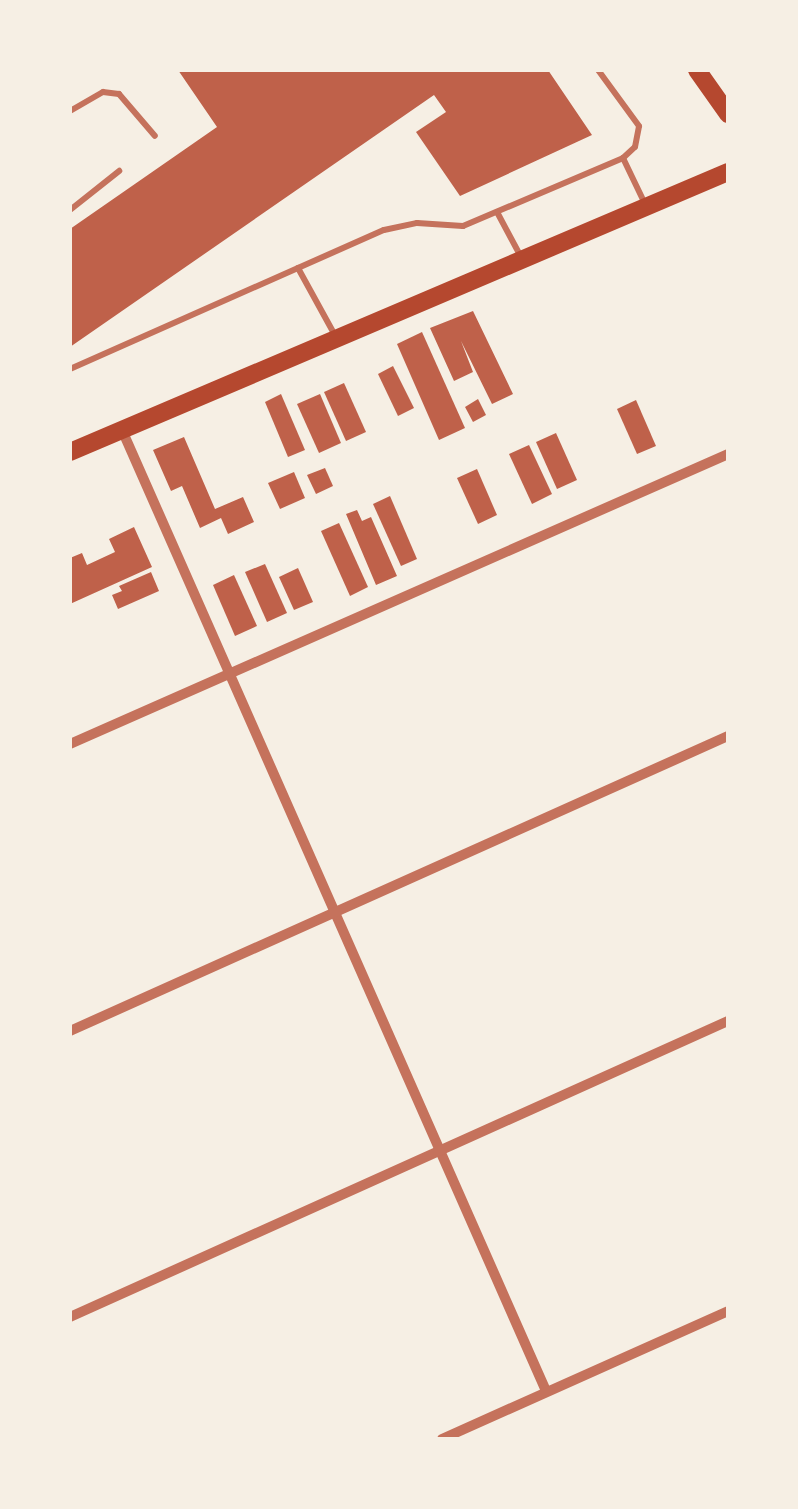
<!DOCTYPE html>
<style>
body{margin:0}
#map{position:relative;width:798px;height:1509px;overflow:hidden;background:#f6efe4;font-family:"IBM Plex Sans",sans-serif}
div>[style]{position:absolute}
.building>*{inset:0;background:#bf614a}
.service>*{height:6px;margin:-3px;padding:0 3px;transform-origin:3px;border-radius:3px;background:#c5725c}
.minor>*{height:10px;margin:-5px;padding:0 5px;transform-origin:5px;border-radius:5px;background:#c5725c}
.primary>*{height:18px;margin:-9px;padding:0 9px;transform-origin:9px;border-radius:9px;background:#b5482f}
span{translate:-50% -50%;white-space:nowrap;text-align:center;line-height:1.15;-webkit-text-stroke:8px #f6efe4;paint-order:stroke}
.frame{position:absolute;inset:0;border:72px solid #f6efe4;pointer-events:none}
</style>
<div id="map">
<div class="building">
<i style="clip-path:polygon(178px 70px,548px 70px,592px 135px,460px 196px,416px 132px,446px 112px,434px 95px,70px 347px,70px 229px,217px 127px)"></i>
<i style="clip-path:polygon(473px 311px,513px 394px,492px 404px,461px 341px,473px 372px,454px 381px,430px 328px)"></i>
<i style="clip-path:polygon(422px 332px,465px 428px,439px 440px,397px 344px)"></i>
<i style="clip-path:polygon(393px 366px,414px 408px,398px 416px,378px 374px)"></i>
<i style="clip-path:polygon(344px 383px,366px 432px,346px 441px,324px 392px)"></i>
<i style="clip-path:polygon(281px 394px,305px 450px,288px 457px,265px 402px)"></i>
<i style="clip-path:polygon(320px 394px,341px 443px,319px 453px,297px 404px)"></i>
<i style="clip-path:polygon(478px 399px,486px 415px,473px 422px,465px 407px)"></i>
<i style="clip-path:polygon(636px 400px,656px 446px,637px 454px,617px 409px)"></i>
<i style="clip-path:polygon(556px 433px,577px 480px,557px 489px,536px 442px)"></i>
<i style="clip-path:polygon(184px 437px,215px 509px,243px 497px,254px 522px,228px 534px,221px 518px,200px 528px,182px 486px,171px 491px,153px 450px)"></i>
<i style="clip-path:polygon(529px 445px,552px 494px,532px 504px,509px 454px)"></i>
<i style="clip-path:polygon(325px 468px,333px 486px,316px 494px,307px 475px)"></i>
<i style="clip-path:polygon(477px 469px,497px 515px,478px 524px,457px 478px)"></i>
<i style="clip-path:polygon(294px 472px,305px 498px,280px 509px,268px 483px)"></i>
<i style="clip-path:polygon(390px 496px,417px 559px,401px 566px,373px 504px)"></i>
<i style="clip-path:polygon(357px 510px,362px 521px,371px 517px,397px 576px,376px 585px,346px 514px)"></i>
<i style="clip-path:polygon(339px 523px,368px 587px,350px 596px,321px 531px)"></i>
<i style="clip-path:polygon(134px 527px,152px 567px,70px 604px,70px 558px,82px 553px,87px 565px,115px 552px,109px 539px)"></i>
<i style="clip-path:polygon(265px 564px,287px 613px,267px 622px,245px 572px)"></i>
<i style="clip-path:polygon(298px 568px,313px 602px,294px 610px,279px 577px)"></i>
<i style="clip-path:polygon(151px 572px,159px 591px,118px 609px,112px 595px,122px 591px,119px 586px)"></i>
<i style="clip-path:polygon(234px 575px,257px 626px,235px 636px,213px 585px)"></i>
</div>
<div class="service">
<i style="left:70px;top:111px;width:38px;rotate:-30deg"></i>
<i style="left:103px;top:92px;width:16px;rotate:7deg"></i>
<i style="left:119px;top:94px;width:55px;rotate:49.4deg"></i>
<i style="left:623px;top:158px;width:53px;rotate:64.4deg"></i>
<i style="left:70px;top:210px;width:63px;rotate:-38.5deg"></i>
<i style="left:497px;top:212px;width:49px;rotate:61.9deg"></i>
<i style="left:298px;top:268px;width:79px;rotate:61.2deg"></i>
<i style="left:70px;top:369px;width:343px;rotate:-23.9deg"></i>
<i style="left:384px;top:230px;width:34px;rotate:-12deg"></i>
<i style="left:417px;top:223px;width:46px;rotate:3.7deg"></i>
<i style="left:463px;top:226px;width:174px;rotate:-23deg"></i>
<i style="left:623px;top:158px;width:16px;rotate:-43deg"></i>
<i style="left:635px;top:147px;width:21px;rotate:-79deg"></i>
<i style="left:639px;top:126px;width:69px;rotate:-126.2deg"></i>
</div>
<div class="minor">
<i style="left:122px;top:430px;width:1050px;rotate:66.19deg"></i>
<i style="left:70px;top:744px;width:719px;rotate:-23.78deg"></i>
<i style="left:70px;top:1031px;width:721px;rotate:-24.15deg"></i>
<i style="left:70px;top:1317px;width:722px;rotate:-24.22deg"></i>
<i style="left:442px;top:1439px;width:313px;rotate:-24.1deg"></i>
</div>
<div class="primary">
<i style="left:697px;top:70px;width:54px;rotate:54.8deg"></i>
<i style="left:70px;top:452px;width:715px;rotate:-23.05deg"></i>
</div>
<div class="frame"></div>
</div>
